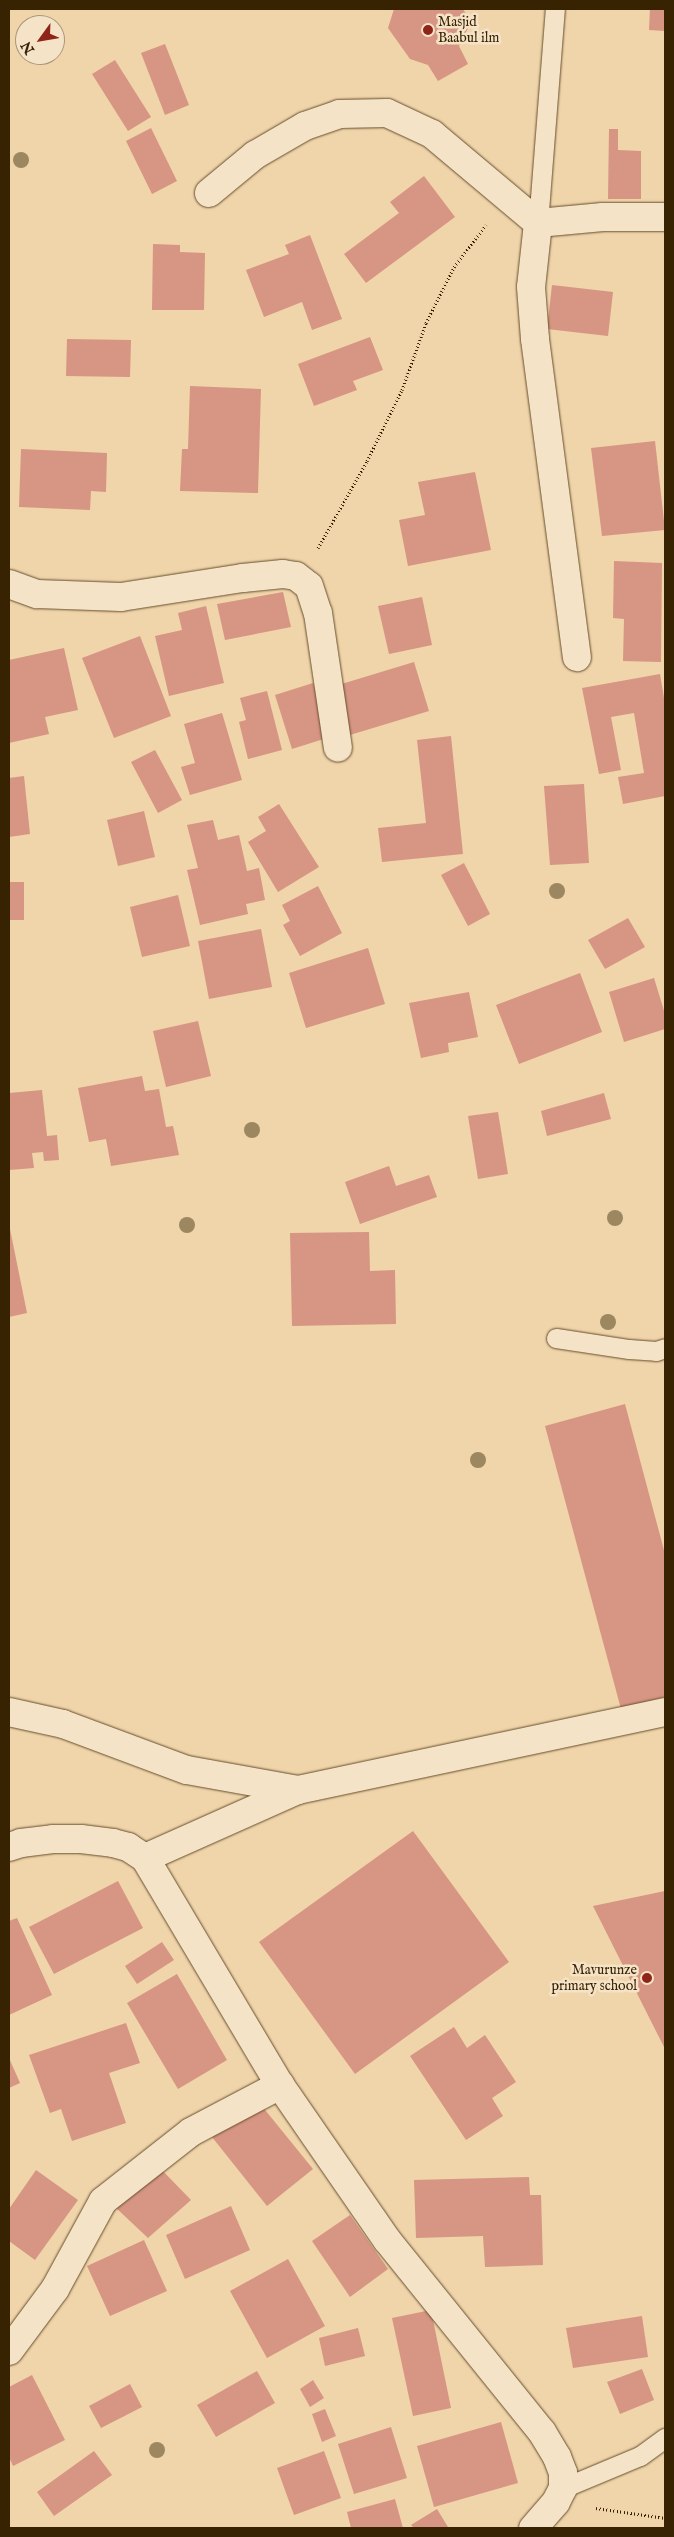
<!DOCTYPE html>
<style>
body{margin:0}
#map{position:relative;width:674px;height:2537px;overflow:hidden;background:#f0d4aa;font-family:"IM FELL English",serif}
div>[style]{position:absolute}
.building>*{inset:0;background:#d79583}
.path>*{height:3px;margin-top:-1.5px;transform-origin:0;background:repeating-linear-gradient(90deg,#372202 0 1px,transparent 0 3.5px)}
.roads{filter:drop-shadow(0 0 1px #654e2c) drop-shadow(0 0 1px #654e2c)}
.lane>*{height:19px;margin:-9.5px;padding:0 9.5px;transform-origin:9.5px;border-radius:9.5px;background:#f5e3c8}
.street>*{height:28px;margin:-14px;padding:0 14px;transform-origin:14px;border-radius:14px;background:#f5e3c8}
.trees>*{width:16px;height:16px;margin:-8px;border-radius:50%;background:#9d8760}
.dots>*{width:14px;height:14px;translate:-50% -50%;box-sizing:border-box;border:2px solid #f5e3c8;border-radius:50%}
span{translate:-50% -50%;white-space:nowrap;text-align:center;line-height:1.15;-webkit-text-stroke:5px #f5e3c8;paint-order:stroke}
.poi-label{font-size:14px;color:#372202}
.left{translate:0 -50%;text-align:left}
.right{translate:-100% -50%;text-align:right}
.frame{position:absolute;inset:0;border:10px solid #372202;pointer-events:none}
.north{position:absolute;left:15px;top:15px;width:50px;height:50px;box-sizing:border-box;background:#f5e3c8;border:1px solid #a99679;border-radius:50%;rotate:238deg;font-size:14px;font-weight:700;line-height:20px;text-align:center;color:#372202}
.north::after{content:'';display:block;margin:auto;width:18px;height:22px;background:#8f2418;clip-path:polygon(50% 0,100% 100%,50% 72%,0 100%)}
</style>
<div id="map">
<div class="building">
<i style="clip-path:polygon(394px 9px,463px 9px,471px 22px,459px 46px,468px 64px,438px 81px,428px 65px,410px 59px,388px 28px)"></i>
<i style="clip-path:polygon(650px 9px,665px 9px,665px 31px,649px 30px)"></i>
<i style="clip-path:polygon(165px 44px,189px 105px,165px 115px,141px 53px)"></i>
<i style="clip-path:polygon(115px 60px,151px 117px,128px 131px,92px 74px)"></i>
<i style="clip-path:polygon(151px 128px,177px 181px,152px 194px,126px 141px)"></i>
<i style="clip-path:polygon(609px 129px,618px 129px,618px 150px,641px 151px,641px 199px,608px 199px)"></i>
<i style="clip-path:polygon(424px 176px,455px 217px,366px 283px,344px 254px,399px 213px,390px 202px)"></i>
<i style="clip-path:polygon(310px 235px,342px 319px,312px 330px,302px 302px,264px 317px,246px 270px,289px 254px,285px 245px)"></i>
<i style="clip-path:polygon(153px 244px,180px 245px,180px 252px,205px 253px,204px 310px,152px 310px)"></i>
<i style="clip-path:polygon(552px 285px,613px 292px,608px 336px,547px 329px)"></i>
<i style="clip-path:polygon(370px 337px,383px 370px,353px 381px,357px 390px,314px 406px,298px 364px)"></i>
<i style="clip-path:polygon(67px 339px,131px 340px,130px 377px,66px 376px)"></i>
<i style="clip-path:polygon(190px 386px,261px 389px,258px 493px,180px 491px,182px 449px,188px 449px)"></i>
<i style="clip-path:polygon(655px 441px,665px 530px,602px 536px,591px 448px)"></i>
<i style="clip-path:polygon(21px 449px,107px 453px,106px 492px,91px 491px,90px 510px,19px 507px)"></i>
<i style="clip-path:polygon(475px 472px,491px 550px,408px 566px,399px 520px,425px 515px,418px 482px)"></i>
<i style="clip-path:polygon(614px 561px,662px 563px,661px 662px,623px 661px,624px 619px,613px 618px)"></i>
<i style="clip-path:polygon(283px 592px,291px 627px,225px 640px,217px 604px)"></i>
<i style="clip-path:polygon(422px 597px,432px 645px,389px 654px,378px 606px)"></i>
<i style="clip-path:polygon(206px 606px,224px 683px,169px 696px,155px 636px,182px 630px,178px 613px)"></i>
<i style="clip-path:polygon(140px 636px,171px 716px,114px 738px,82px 658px)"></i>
<i style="clip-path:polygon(64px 648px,78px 710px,45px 717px,49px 734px,9px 743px,9px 660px)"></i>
<i style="clip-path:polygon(414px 662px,429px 711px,350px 735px,335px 686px)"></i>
<i style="clip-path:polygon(660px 674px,665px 704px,665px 796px,623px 804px,618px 777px,644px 773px,634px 713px,611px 717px,621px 770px,599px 774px,582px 688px)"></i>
<i style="clip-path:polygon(313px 683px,330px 737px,292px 749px,275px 695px)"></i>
<i style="clip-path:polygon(267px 691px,282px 750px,248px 759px,239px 722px,246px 720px,240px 698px)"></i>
<i style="clip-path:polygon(222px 713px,242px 780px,190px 795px,181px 767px,195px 763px,184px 724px)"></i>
<i style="clip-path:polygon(451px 736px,463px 854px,382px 862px,378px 828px,426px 823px,417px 740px)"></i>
<i style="clip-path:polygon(155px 750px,182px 800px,158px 813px,131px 762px)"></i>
<i style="clip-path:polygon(24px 776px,30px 834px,9px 837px,9px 778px)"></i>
<i style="clip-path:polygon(584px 784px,589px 863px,550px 865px,544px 786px)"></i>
<i style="clip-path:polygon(279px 804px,319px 867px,278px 892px,248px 842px,266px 831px,258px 817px)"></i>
<i style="clip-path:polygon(144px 811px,155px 857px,118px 866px,107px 820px)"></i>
<i style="clip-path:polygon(213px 820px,218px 840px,239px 835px,247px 871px,259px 868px,265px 900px,246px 904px,248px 914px,200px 925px,187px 870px,198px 868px,187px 825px)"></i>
<i style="clip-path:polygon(464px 863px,490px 914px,468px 926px,441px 875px)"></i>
<i style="clip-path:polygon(9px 882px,24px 882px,24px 920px,9px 920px)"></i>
<i style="clip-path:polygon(318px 886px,342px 933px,300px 956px,283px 925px,290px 921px,282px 905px)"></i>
<i style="clip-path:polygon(178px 895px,190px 946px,142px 957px,130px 907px)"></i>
<i style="clip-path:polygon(628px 918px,645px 947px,605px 969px,588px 940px)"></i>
<i style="clip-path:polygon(261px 929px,272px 987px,209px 999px,198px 941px)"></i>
<i style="clip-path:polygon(368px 948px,385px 1004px,306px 1028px,289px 973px)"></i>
<i style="clip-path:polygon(580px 973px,602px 1032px,519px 1064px,496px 1005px)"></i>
<i style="clip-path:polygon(654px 978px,665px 1014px,665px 1029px,624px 1042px,609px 992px)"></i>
<i style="clip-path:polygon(469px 992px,478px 1037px,448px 1043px,449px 1052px,421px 1058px,409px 1003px)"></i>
<i style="clip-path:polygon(198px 1021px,211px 1076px,166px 1087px,153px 1031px)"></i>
<i style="clip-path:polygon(142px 1076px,145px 1091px,159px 1089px,166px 1127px,173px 1126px,179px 1155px,111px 1166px,106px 1139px,89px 1142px,78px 1088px)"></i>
<i style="clip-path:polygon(42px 1090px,47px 1136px,57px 1135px,59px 1160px,44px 1161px,43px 1152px,32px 1153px,34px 1168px,9px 1170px,9px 1093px)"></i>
<i style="clip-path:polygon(604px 1093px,611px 1119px,547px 1136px,541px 1111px)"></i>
<i style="clip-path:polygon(498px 1112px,508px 1174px,478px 1179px,468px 1116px)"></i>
<i style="clip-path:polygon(389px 1166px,396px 1186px,429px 1175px,437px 1197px,360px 1224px,345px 1182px)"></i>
<i style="clip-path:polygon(10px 1229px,27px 1313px,9px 1317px,9px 1230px)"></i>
<i style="clip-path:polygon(369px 1232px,370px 1271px,395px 1270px,396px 1324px,292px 1326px,290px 1233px)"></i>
<i style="clip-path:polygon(625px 1404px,665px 1554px,665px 1697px,621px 1709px,545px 1426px)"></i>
<i style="clip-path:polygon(413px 1831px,509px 1962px,355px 2074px,259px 1942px)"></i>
<i style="clip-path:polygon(118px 1881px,143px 1928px,54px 1974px,29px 1927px)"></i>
<i style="clip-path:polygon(665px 1891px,665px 2049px,593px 1906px)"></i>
<i style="clip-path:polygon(17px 1918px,52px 1995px,9px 2015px,9px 1921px)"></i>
<i style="clip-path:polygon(162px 1942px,174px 1960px,137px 1984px,125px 1966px)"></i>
<i style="clip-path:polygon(177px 1974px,227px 2060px,178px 2089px,127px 2003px)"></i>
<i style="clip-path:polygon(126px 2023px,140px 2063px,109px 2073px,126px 2123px,72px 2141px,61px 2109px,50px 2113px,29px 2055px)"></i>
<i style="clip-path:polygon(454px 2027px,467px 2048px,485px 2035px,516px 2082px,492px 2098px,503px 2116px,466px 2140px,410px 2056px)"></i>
<i style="clip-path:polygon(9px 2058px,20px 2083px,9px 2088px)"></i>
<i style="clip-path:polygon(257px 2100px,313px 2169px,267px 2206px,212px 2137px)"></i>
<i style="clip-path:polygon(157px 2165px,191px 2200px,148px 2238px,114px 2206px)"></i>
<i style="clip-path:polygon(36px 2170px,78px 2200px,35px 2260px,9px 2241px,9px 2209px)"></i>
<i style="clip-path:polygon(529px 2177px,530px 2195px,541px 2195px,543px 2265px,485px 2267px,483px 2236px,416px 2238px,414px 2180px)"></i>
<i style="clip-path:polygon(231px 2206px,250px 2250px,185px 2279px,166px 2235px)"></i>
<i style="clip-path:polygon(350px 2215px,388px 2269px,350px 2297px,312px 2241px)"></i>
<i style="clip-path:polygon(144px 2240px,167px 2291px,110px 2316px,87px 2266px)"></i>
<i style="clip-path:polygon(288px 2259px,325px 2326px,267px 2358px,230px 2291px)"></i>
<i style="clip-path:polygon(431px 2310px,451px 2408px,413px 2416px,392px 2318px)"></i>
<i style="clip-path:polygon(642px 2316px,648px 2357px,573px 2368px,566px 2328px)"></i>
<i style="clip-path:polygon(358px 2328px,365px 2356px,325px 2366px,319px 2338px)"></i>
<i style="clip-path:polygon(642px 2369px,654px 2400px,620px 2414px,607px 2382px)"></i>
<i style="clip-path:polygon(257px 2371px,275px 2403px,216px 2437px,197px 2405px)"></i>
<i style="clip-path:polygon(32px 2375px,65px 2440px,13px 2466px,9px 2457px,9px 2387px)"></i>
<i style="clip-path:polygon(313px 2380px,324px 2398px,310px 2407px,300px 2389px)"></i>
<i style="clip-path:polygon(130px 2384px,142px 2407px,101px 2428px,89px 2406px)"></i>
<i style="clip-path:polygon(325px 2409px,336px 2436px,322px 2442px,312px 2414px)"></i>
<i style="clip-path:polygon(501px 2422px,518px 2483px,434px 2507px,417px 2446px)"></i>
<i style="clip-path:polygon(391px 2427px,407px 2478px,354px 2494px,338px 2444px)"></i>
<i style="clip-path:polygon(94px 2451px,112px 2475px,54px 2516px,37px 2492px)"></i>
<i style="clip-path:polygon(324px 2451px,341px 2498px,294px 2515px,277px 2468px)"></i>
<i style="clip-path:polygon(395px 2499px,403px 2528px,351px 2528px,347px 2512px)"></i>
<i style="clip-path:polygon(437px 2509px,448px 2527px,414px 2528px,411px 2525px)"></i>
</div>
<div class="path">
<i style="left:318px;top:548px;width:100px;rotate:-60.6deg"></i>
<i style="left:367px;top:461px;width:79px;rotate:-63.8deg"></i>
<i style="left:402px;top:390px;width:71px;rotate:-70.3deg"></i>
<i style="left:426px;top:323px;width:63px;rotate:-63.4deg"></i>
<i style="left:454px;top:267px;width:53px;rotate:-52.7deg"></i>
<i style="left:596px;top:2508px;width:70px;rotate:8.2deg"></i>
</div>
<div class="roads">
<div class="lane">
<i style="left:538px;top:223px;width:215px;rotate:-85.5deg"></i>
<i style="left:556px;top:1338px;width:74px;rotate:8.6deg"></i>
<i style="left:629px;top:1349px;width:27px;rotate:4deg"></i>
<i style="left:656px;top:1351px;width:9px;rotate:-18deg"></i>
<i style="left:563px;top:2488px;width:83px;rotate:-22.6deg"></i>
<i style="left:640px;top:2456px;width:31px;rotate:-36deg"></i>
</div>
<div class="street">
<i style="left:209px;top:193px;width:60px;rotate:-39.6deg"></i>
<i style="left:255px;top:155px;width:58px;rotate:-30.1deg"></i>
<i style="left:305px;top:126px;width:36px;rotate:-19deg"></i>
<i style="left:339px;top:114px;width:48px;rotate:-1.2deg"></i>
<i style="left:387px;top:113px;width:50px;rotate:25deg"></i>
<i style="left:432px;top:134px;width:138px;rotate:40deg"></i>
<i style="left:538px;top:223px;width:65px;rotate:-5.3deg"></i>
<i style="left:603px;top:217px;width:62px"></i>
<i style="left:538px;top:223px;width:64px;rotate:96.2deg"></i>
<i style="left:531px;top:287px;width:52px;rotate:85.6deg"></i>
<i style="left:535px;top:339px;width:321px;rotate:82.5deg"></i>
<i style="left:9px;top:584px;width:30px;rotate:20deg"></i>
<i style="left:37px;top:594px;width:84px;rotate:2deg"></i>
<i style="left:121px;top:597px;width:123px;rotate:-8.9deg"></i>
<i style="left:243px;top:578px;width:40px;rotate:-5.7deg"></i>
<i style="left:283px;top:574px;width:13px;rotate:9deg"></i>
<i style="left:296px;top:576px;width:16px;rotate:38deg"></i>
<i style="left:309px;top:586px;width:28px;rotate:72deg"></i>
<i style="left:318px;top:613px;width:136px;rotate:81.6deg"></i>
<i style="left:9px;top:1712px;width:55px;rotate:12.5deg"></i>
<i style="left:63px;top:1724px;width:132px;rotate:20.4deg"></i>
<i style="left:187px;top:1770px;width:113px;rotate:10.2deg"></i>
<i style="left:9px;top:1847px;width:13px;rotate:-18deg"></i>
<i style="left:21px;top:1843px;width:32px;rotate:-7deg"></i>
<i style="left:53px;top:1839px;width:28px"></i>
<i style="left:81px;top:1839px;width:32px;rotate:7deg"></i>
<i style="left:113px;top:1843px;width:16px;rotate:15deg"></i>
<i style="left:128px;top:1847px;width:20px;rotate:33deg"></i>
<i style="left:145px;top:1858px;width:264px;rotate:59.3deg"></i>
<i style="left:280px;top:2085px;width:188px;rotate:55.4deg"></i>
<i style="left:387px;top:2240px;width:247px;rotate:51.1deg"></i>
<i style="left:542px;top:2432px;width:29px;rotate:59deg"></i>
<i style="left:557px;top:2457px;width:17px;rotate:69deg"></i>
<i style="left:563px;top:2473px;width:15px;rotate:90deg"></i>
<i style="left:563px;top:2488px;width:16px;rotate:117deg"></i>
<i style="left:556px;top:2502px;width:35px;rotate:131deg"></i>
<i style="left:145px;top:1858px;width:167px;rotate:-24deg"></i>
<i style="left:298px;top:1790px;width:375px;rotate:-12deg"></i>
<i style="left:9px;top:2351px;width:77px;rotate:-53.4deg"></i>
<i style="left:55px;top:2289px;width:100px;rotate:-61.4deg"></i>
<i style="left:103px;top:2201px;width:112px;rotate:-38.1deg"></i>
<i style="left:191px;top:2132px;width:101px;rotate:-27.8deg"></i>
</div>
</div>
<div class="trees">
<i style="left:21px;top:160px"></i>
<i style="left:557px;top:891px"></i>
<i style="left:252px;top:1130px"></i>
<i style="left:615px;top:1218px"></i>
<i style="left:187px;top:1225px"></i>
<i style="left:608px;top:1322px"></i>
<i style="left:478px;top:1460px"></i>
<i style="left:157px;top:2450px"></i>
</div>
<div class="dots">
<i style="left:428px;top:30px;background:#8f2418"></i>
<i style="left:647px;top:1978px;background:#8f2418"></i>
</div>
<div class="poi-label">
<span class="left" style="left:438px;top:30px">Masjid<br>Baabul ilm</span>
<span class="right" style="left:637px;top:1978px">Mavurunze<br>primary school</span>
</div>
<div class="frame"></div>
<div class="north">N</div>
</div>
